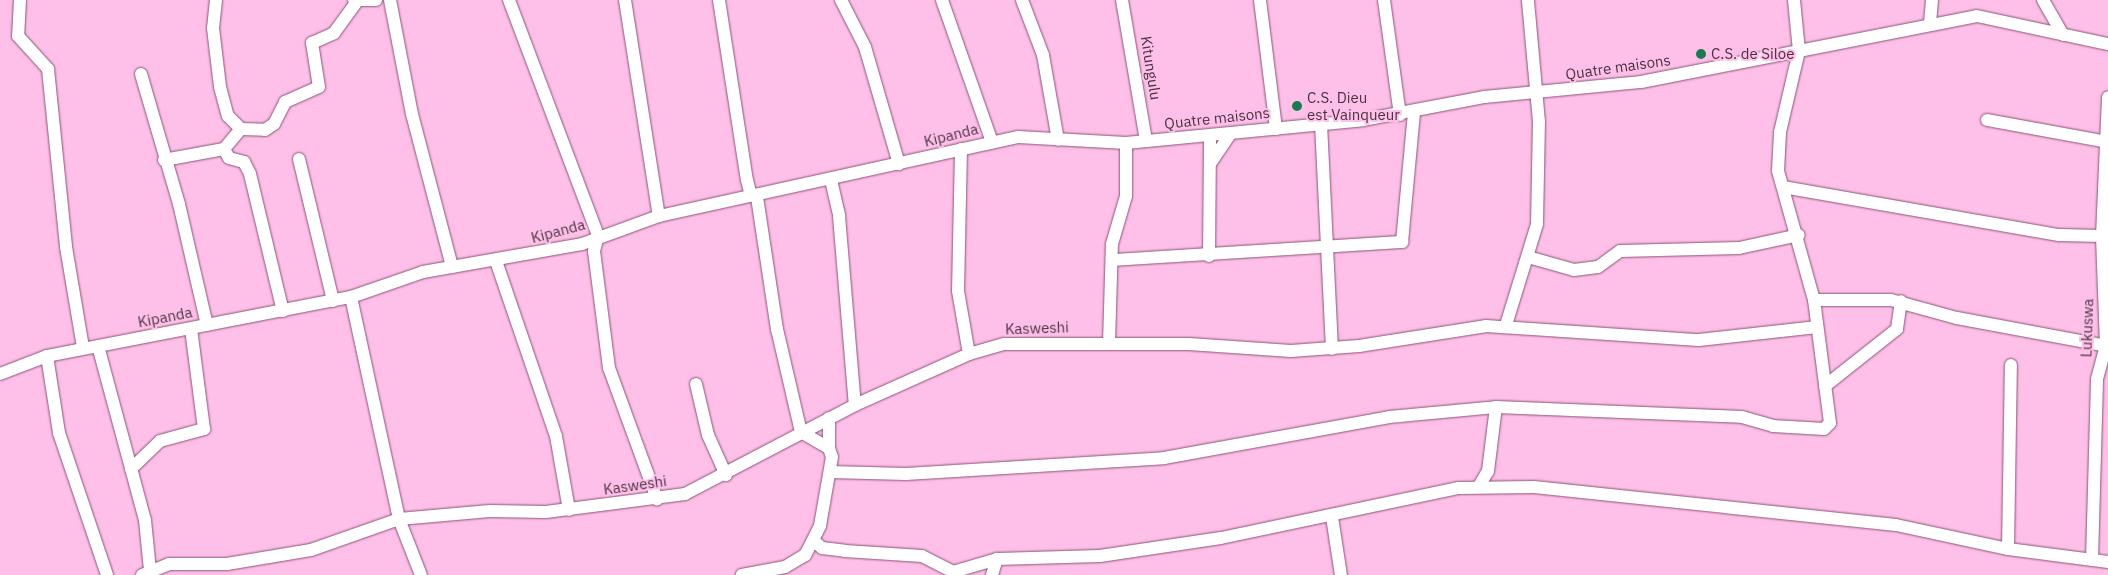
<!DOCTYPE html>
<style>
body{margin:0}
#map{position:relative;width:2108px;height:575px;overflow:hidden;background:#fec0e8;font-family:"IBM Plex Sans",sans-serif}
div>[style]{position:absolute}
.roads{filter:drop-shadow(0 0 1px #8b5479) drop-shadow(0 0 1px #8b5479)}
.street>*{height:12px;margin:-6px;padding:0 6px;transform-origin:6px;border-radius:6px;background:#fff}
.dots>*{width:14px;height:14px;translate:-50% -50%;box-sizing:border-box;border:2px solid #fec0e8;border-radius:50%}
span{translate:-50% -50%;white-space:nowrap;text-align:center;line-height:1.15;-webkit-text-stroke:4px #fec0e8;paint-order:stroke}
.poi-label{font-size:15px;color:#4a3242}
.left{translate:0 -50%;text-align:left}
.street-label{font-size:15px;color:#4a3242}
</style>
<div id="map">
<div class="roads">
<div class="street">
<i style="left:20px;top:0;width:36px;rotate:93deg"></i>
<i style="left:18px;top:36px;width:45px;rotate:47.7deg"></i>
<i style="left:48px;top:69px;width:179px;rotate:84.2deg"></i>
<i style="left:66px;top:247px;width:102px;rotate:80.4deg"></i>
<i style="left:216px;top:0;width:28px;rotate:96deg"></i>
<i style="left:213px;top:28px;width:59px;rotate:83.2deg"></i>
<i style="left:220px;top:87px;width:30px;rotate:75deg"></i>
<i style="left:228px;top:116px;width:18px;rotate:45deg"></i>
<i style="left:354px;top:0;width:22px"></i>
<i style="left:390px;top:0;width:116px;rotate:79.1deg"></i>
<i style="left:412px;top:114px;width:158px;rotate:75.3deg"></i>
<i style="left:509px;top:0;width:252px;rotate:69.3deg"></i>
<i style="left:598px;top:236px;width:16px;rotate:105deg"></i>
<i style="left:594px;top:251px;width:118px;rotate:82.7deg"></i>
<i style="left:609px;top:368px;width:140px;rotate:69.9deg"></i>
<i style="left:625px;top:0;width:219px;rotate:81.1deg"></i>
<i style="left:719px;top:0;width:182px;rotate:81.2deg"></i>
<i style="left:747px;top:180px;width:12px;rotate:76deg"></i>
<i style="left:750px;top:192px;width:9px;rotate:36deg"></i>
<i style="left:757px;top:197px;width:134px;rotate:81.4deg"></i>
<i style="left:777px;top:329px;width:106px;rotate:76.9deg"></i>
<i style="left:801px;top:432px;width:32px;rotate:30deg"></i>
<i style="left:829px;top:448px;width:9px;rotate:72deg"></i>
<i style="left:832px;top:457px;width:70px;rotate:99.9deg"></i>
<i style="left:820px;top:526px;width:33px;rotate:117deg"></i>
<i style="left:805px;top:555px;width:23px;rotate:149deg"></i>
<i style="left:785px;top:567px;width:44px;rotate:169.5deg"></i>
<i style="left:841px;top:0;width:53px;rotate:62.9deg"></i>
<i style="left:865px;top:47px;width:122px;rotate:73.8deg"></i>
<i style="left:942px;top:0;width:151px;rotate:70.6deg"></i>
<i style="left:1022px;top:0;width:59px;rotate:69.1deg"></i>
<i style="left:1043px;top:55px;width:86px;rotate:80deg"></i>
<i style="left:1122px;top:0;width:143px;rotate:80.3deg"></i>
<i style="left:1260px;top:0;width:130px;rotate:82.9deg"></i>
<i style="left:1384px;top:0;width:116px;rotate:82.1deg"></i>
<i style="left:2043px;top:0;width:40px;rotate:60.3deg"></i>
<i style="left:1930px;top:23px;width:23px;rotate:-85deg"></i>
<i style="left:141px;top:74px;width:135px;rotate:73.7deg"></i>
<i style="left:179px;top:204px;width:124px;rotate:77deg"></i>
<i style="left:1987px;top:120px;width:123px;rotate:10.3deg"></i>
<i style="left:1321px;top:124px;width:225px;rotate:87.2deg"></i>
<i style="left:224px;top:149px;width:10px;rotate:61deg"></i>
<i style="left:229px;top:158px;width:16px;rotate:15deg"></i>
<i style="left:244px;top:162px;width:13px;rotate:63deg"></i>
<i style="left:250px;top:174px;width:141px;rotate:76.5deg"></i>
<i style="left:961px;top:149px;width:142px;rotate:91.2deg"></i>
<i style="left:958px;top:291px;width:64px;rotate:80.1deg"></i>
<i style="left:299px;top:159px;width:146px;rotate:76.5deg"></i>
<i style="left:164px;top:160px;width:61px;rotate:-10.4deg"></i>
<i style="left:224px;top:149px;width:26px;rotate:-50deg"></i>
<i style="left:241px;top:129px;width:24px;rotate:2deg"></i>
<i style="left:265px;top:130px;width:11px;rotate:-34deg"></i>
<i style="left:274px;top:124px;width:25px;rotate:-63deg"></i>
<i style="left:285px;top:102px;width:37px;rotate:-24deg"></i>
<i style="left:319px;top:87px;width:45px;rotate:-99deg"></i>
<i style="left:312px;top:43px;width:24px;rotate:-24deg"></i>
<i style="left:334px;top:33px;width:37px;rotate:-54deg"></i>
<i style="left:1210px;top:164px;width:36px;rotate:-56deg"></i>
<i style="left:831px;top:180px;width:37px;rotate:77deg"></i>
<i style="left:839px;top:216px;width:190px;rotate:85.2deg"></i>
<i style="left:1783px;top:187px;width:280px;rotate:9.9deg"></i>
<i style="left:2059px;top:235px;width:43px;rotate:1.3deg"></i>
<i style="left:1209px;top:256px;width:120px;rotate:-89.5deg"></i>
<i style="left:1528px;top:257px;width:48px;rotate:15.8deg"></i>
<i style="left:1574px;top:270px;width:24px;rotate:-7deg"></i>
<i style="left:1598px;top:267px;width:27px;rotate:-36deg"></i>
<i style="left:1620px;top:251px;width:119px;rotate:-1.4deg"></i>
<i style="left:1739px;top:248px;width:61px;rotate:-12.2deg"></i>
<i style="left:1113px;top:260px;width:290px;rotate:-3.6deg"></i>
<i style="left:1402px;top:242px;width:130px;rotate:-84.7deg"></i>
<i style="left:496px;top:261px;width:185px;rotate:71.1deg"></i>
<i style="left:556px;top:436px;width:75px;rotate:80deg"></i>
<i style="left:351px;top:297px;width:227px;rotate:77.8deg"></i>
<i style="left:399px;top:519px;width:60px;rotate:68.6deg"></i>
<i style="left:1814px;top:300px;width:77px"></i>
<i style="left:1891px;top:300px;width:68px;rotate:15.3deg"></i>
<i style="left:1957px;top:318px;width:152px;rotate:10.6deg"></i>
<i style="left:1506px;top:325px;width:106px;rotate:-72.9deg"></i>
<i style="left:1537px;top:224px;width:102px;rotate:-88.9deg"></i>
<i style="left:1539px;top:122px;width:122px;rotate:-95.2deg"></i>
<i style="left:1109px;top:343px;width:99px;rotate:-88.3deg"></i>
<i style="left:1112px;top:244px;width:50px;rotate:-73.7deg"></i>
<i style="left:1126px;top:196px;width:53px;rotate:-90deg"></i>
<i style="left:98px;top:346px;width:180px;rotate:74.9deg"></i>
<i style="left:145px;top:520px;width:50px;rotate:84.3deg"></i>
<i style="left:47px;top:356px;width:78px;rotate:81.1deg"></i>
<i style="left:59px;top:433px;width:150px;rotate:71.3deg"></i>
<i style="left:0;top:374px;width:50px;rotate:-21deg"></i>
<i style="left:47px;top:356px;width:310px;rotate:-11deg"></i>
<i style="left:351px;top:297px;width:76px;rotate:-19.1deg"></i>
<i style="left:423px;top:272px;width:161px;rotate:-10deg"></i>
<i style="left:582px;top:244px;width:82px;rotate:-20deg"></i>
<i style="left:659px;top:216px;width:368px;rotate:-12.4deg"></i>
<i style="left:1018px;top:137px;width:108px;rotate:3.2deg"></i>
<i style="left:1126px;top:143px;width:238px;rotate:-5.5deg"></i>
<i style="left:1363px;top:120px;width:124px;rotate:-10.7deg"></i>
<i style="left:1485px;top:97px;width:157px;rotate:-5.5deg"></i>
<i style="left:1641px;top:82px;width:342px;rotate:-11.1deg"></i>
<i style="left:1977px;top:16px;width:134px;rotate:12.1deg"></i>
<i style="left:696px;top:384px;width:52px;rotate:76.8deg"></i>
<i style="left:708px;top:435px;width:44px;rotate:65.8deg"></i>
<i style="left:1825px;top:386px;width:92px;rotate:-38.4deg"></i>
<i style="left:1897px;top:329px;width:28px;rotate:-82deg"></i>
<i style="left:829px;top:418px;width:30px;rotate:90deg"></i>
<i style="left:131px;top:469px;width:40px;rotate:-44deg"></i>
<i style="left:160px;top:441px;width:46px;rotate:-15.3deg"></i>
<i style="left:204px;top:429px;width:101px;rotate:-97.4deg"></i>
<i style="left:830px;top:472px;width:76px;rotate:1.5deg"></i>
<i style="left:906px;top:474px;width:258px;rotate:-3.5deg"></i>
<i style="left:1164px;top:458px;width:229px;rotate:-10.3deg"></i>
<i style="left:1389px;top:417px;width:107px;rotate:-5.3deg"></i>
<i style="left:1496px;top:407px;width:246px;rotate:2.3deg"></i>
<i style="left:1742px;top:417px;width:32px;rotate:16deg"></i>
<i style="left:1773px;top:426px;width:51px;rotate:3.4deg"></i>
<i style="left:1824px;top:429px;width:8px;rotate:-45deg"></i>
<i style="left:1830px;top:423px;width:124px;rotate:-97.4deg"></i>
<i style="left:1814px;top:300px;width:134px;rotate:-105.6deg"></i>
<i style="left:1778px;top:171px;width:39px;rotate:-87deg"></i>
<i style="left:1780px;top:132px;width:83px;rotate:-76.8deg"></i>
<i style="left:1799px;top:51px;width:51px;rotate:-95.6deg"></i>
<i style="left:1479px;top:486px;width:17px;rotate:-59deg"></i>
<i style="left:1488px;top:471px;width:64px;rotate:-82.9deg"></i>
<i style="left:1332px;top:517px;width:59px;rotate:81.2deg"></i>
<i style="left:814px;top:541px;width:11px;rotate:41deg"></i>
<i style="left:822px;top:548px;width:23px;rotate:7deg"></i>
<i style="left:845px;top:551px;width:77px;rotate:3.7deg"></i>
<i style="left:922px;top:556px;width:35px;rotate:27deg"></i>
<i style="left:953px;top:572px;width:46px;rotate:-16.5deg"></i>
<i style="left:997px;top:559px;width:103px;rotate:-1.7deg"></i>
<i style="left:1100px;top:556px;width:122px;rotate:-8.5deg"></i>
<i style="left:1221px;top:538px;width:243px;rotate:-11.9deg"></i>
<i style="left:1459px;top:488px;width:75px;rotate:-0.8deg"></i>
<i style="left:1534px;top:487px;width:364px;rotate:6deg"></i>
<i style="left:1896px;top:525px;width:115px;rotate:12.1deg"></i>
<i style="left:2008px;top:549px;width:101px;rotate:7.4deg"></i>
<i style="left:2008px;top:549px;width:184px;rotate:-89.1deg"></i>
<i style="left:2092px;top:560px;width:181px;rotate:-88.4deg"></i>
<i style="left:2097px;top:379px;width:34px;rotate:-75deg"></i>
<i style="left:2106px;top:346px;width:110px;rotate:-92.1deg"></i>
<i style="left:2102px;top:236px;width:139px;rotate:-87.5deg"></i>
<i style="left:142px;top:575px;width:29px;rotate:-22deg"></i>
<i style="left:169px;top:564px;width:58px"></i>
<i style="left:227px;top:564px;width:85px;rotate:-9.5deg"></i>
<i style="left:311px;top:550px;width:93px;rotate:-19.4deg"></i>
<i style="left:399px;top:519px;width:91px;rotate:-5deg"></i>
<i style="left:490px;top:511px;width:56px;rotate:1deg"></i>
<i style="left:546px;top:512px;width:140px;rotate:-7.4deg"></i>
<i style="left:685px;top:494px;width:192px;rotate:-27.6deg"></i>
<i style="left:855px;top:405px;width:125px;rotate:-24.1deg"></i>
<i style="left:969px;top:354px;width:37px;rotate:-16deg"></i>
<i style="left:1005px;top:344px;width:184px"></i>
<i style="left:1189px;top:344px;width:102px;rotate:3.9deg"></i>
<i style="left:1291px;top:351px;width:68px;rotate:-4.2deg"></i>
<i style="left:1359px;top:346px;width:129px;rotate:-8.9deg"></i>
<i style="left:1486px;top:326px;width:213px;rotate:3.8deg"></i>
<i style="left:1699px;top:340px;width:119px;rotate:-6.3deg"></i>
<i style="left:992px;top:575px;width:17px;rotate:-73deg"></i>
</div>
</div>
<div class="dots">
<i style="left:1701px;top:54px;background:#1a7b52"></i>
<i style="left:1297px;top:106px;background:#1a7b52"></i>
</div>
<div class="poi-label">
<span class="left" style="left:1711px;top:54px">C.S. de Siloe</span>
<span class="left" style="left:1307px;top:106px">C.S. Dieu<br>est Vainqueur</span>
</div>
<div class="street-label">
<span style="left:1618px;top:67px;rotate:-8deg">Quatre maisons</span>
<span style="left:1151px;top:68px;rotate:81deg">Kitungulu</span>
<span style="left:1217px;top:118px;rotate:-6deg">Quatre maisons</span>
<span style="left:951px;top:135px;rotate:-14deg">Kipanda</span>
<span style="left:558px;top:231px;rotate:-15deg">Kipanda</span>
<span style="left:165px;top:317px;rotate:-11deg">Kipanda</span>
<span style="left:1037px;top:328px;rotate:-2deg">Kasweshi</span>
<span style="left:2087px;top:328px;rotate:-88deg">Lukuswa</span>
<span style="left:635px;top:485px;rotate:-8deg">Kasweshi</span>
</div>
</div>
